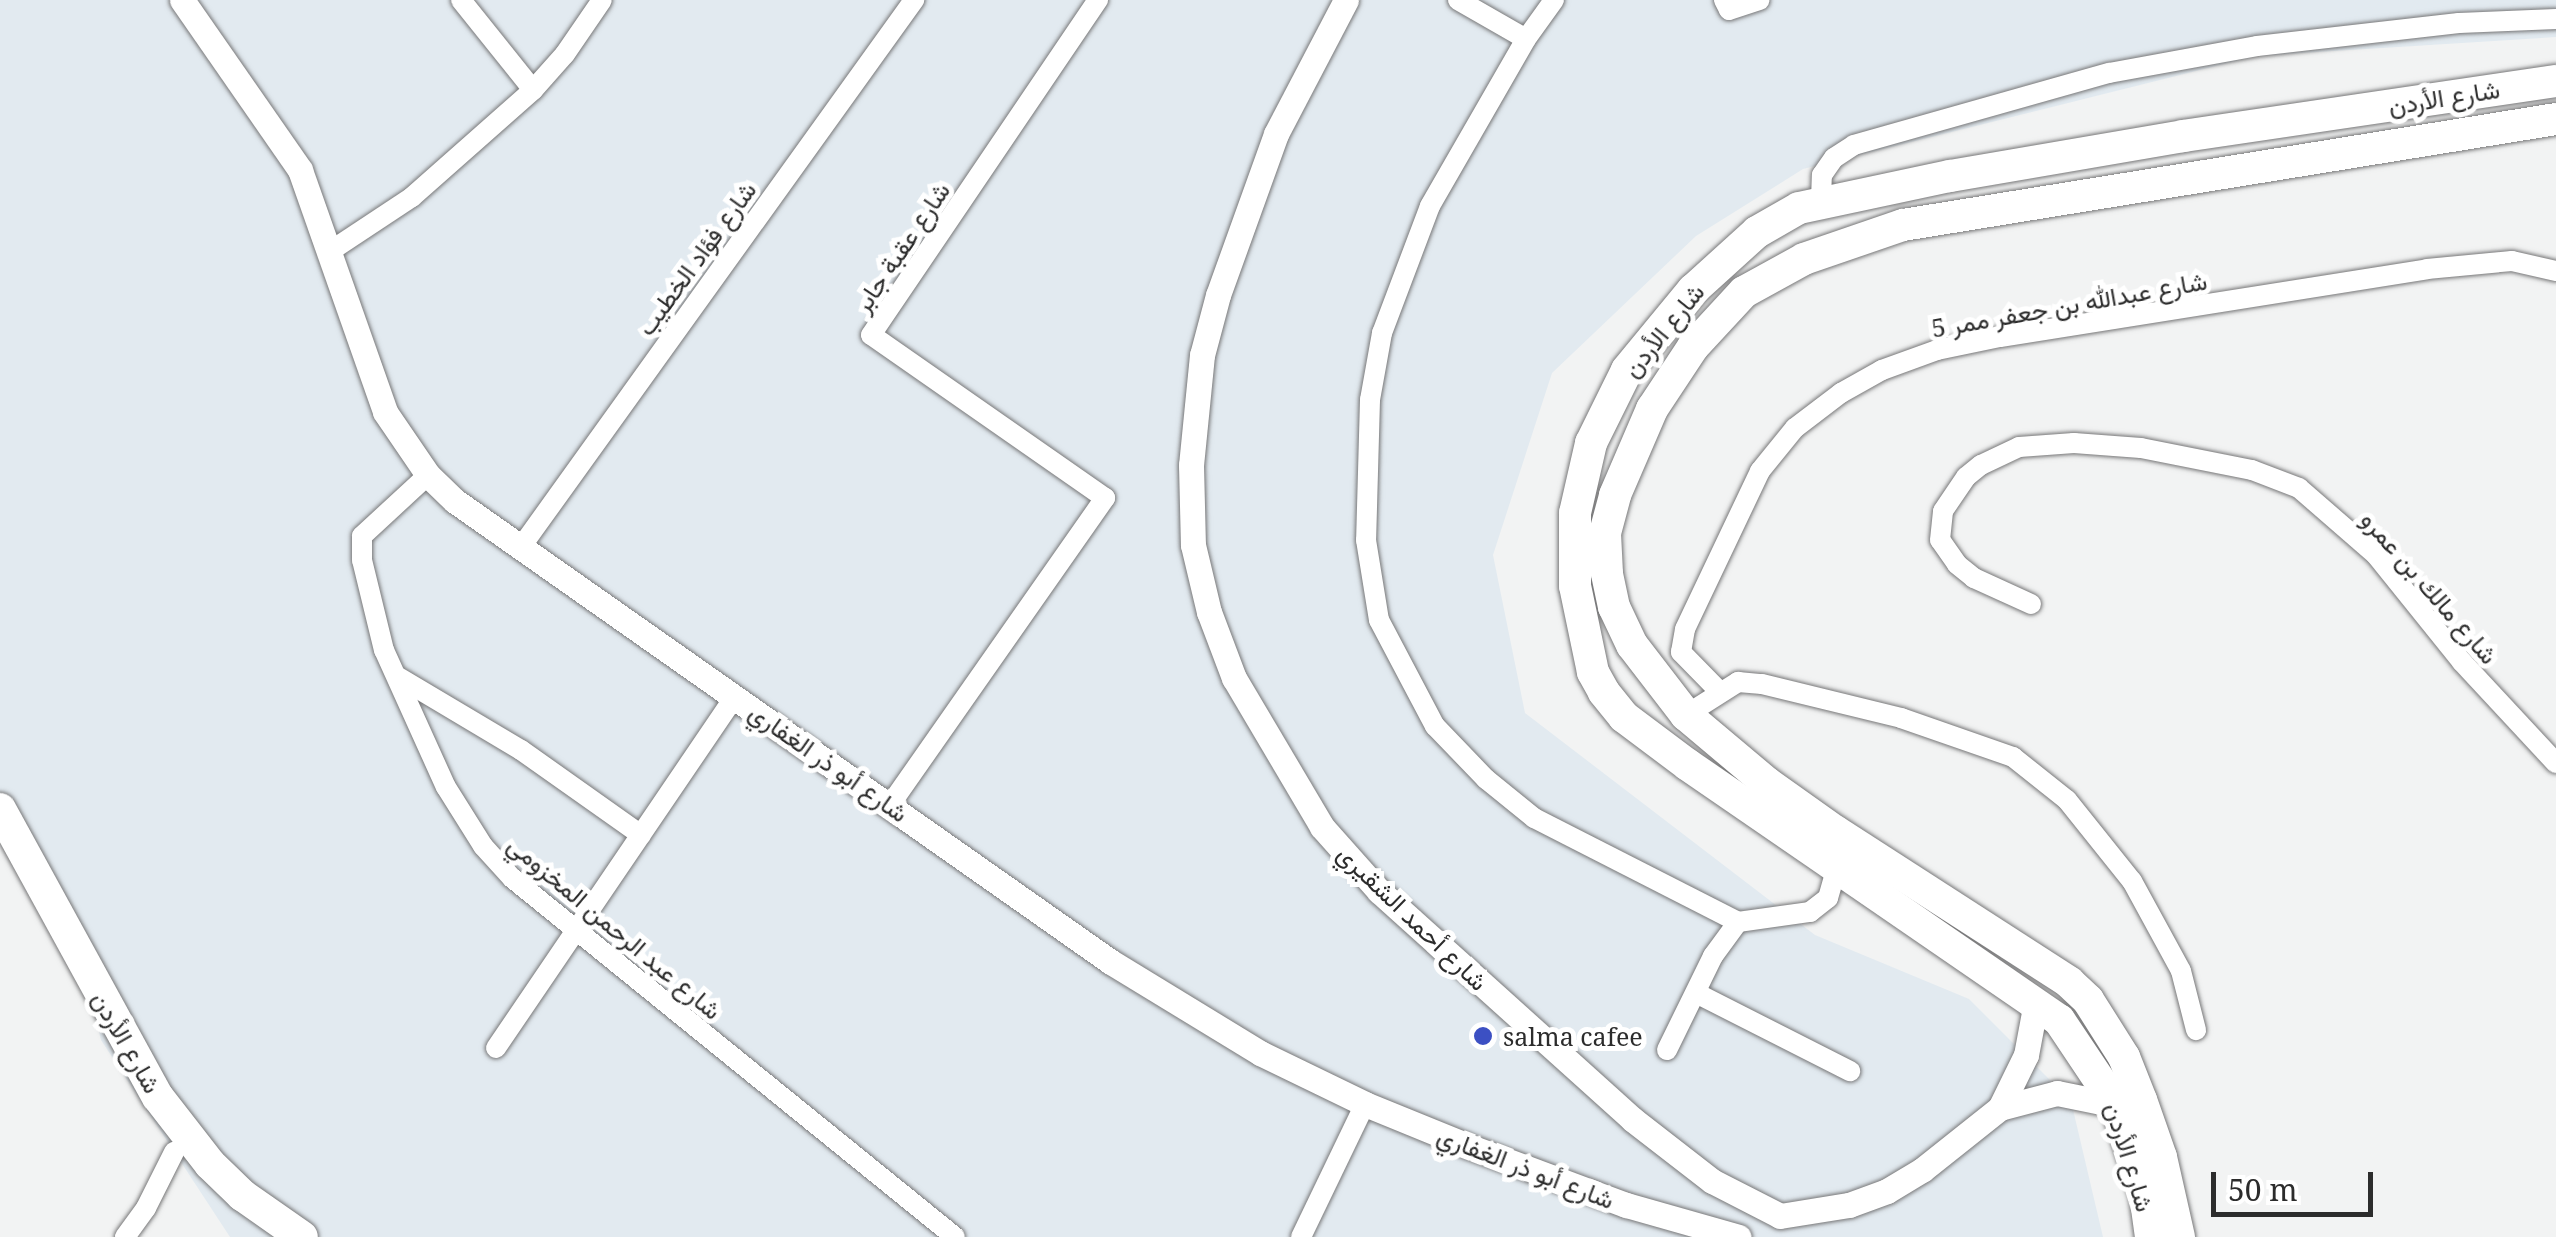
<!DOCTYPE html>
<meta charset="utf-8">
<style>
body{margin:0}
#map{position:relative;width:2556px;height:1237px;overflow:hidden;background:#f2f3f3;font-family:"Noto Serif",Vazirmatn,serif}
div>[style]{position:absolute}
.built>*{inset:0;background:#e2eaf0}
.roads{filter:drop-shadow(0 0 2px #777778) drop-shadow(0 0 2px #777778)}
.minor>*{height:20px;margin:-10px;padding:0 10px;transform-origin:10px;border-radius:10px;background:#fff}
.tertiary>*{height:25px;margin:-12.5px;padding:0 12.5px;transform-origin:12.5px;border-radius:12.5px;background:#fff}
.trunk>*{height:32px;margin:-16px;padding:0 16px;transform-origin:16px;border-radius:16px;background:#fff}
.dots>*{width:28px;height:28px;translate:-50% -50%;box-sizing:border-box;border:5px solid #fff;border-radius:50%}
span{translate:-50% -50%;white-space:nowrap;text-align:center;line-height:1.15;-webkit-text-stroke:10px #fff;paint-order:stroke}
.street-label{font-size:25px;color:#2c2c2c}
.poi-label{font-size:25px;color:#2c2c2c}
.left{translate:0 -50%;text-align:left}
.scale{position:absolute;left:2211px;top:1172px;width:162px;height:45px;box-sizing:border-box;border:5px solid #2c2c2c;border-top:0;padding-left:12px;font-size:30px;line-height:35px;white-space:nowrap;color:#2c2c2c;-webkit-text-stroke:8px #fff;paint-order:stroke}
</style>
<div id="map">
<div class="built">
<i style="clip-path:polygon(0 0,2556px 0,2556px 37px,2256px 56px,1803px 169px,1696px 236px,1552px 373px,1493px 555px,1525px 713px,1815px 935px,1969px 999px,2071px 1101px,2103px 1237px,230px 1237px,101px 1040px,80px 954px,0 824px)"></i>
</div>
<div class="roads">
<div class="minor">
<i style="left:461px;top:0;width:115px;rotate:51.3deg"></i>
<i style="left:1458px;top:0;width:78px;rotate:29.8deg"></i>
<i style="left:1554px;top:0;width:48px;rotate:125.7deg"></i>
<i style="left:1526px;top:39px;width:193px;rotate:119.9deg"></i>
<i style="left:1430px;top:206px;width:136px;rotate:110.7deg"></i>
<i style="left:1382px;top:333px;width:68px;rotate:100.2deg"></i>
<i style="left:1370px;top:400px;width:140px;rotate:91.6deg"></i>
<i style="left:1366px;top:540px;width:81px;rotate:80.8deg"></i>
<i style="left:1379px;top:620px;width:120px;rotate:62.2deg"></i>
<i style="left:1435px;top:726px;width:74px;rotate:46.1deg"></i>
<i style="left:1486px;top:779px;width:62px;rotate:39.1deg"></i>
<i style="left:1534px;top:818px;width:229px;rotate:27deg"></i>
<i style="left:1724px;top:0;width:11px;rotate:63deg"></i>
<i style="left:1729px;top:10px;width:32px;rotate:-18deg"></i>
<i style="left:1821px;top:200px;width:25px;rotate:-88deg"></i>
<i style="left:1822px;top:175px;width:21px;rotate:-55deg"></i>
<i style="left:1834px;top:158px;width:24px;rotate:-33deg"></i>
<i style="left:1854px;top:145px;width:265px;rotate:-15.8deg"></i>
<i style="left:2109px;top:73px;width:150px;rotate:-10.3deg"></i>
<i style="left:2257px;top:46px;width:203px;rotate:-6.5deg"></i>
<i style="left:2459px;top:23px;width:97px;rotate:-2.4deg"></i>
<i style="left:332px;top:250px;width:96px;rotate:-33.5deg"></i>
<i style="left:412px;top:197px;width:162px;rotate:-41.5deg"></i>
<i style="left:533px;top:90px;width:48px;rotate:-48.4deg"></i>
<i style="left:565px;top:54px;width:65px;rotate:-55.6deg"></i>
<i style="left:428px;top:475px;width:90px;rotate:137.3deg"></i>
<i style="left:362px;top:536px;width:24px;rotate:90deg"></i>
<i style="left:362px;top:560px;width:93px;rotate:76.3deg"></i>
<i style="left:384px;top:650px;width:150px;rotate:65.7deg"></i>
<i style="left:446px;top:787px;width:70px;rotate:57.9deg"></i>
<i style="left:483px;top:846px;width:43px;rotate:47.8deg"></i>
<i style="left:512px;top:878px;width:570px;rotate:39.02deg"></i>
<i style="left:521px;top:547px;width:674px;rotate:-54.3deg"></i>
<i style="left:2031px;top:604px;width:63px;rotate:-155.5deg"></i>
<i style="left:1974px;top:578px;width:22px;rotate:-141deg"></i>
<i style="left:1957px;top:564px;width:29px;rotate:-125deg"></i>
<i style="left:1940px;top:540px;width:29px;rotate:-84deg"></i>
<i style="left:1943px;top:511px;width:41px;rotate:-55.9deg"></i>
<i style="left:1966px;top:477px;width:19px;rotate:-39deg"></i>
<i style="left:1981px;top:465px;width:42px;rotate:-25.3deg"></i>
<i style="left:2019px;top:447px;width:55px;rotate:-4.2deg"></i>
<i style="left:2074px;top:443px;width:67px;rotate:4.3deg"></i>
<i style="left:2141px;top:448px;width:113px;rotate:11.2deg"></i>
<i style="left:2252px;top:470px;width:50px;rotate:21deg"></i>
<i style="left:2299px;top:488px;width:102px;rotate:41deg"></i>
<i style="left:2376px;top:555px;width:137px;rotate:51.2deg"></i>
<i style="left:2462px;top:662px;width:138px;rotate:47.1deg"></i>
<i style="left:400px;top:678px;width:141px;rotate:30.8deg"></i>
<i style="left:521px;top:750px;width:147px;rotate:35.3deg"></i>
<i style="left:1720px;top:692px;width:56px;rotate:-134.3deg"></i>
<i style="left:1681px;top:652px;width:23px;rotate:-80deg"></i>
<i style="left:1685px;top:629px;width:175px;rotate:-64.6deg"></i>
<i style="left:1760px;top:471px;width:55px;rotate:-50.9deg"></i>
<i style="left:1795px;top:428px;width:58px;rotate:-37.3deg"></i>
<i style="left:1841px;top:393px;width:47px;rotate:-29.3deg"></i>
<i style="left:1882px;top:370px;width:59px;rotate:-20deg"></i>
<i style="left:1937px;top:350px;width:64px;rotate:-11.7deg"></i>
<i style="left:2000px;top:337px;width:432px;rotate:-9deg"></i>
<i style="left:2427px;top:269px;width:85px;rotate:-5.4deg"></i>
<i style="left:2512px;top:261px;width:45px;rotate:12.8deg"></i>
<i style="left:1686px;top:715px;width:62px;rotate:-32.4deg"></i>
<i style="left:1738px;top:682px;width:24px;rotate:5deg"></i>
<i style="left:1762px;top:684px;width:143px;rotate:13.7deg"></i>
<i style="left:1901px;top:718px;width:119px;rotate:19.2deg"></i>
<i style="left:2013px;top:757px;width:69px;rotate:38.5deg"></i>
<i style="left:2067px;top:800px;width:104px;rotate:51.3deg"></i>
<i style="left:2132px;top:881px;width:102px;rotate:61.4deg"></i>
<i style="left:2181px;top:971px;width:61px;rotate:75.7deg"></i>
<i style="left:890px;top:805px;width:375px;rotate:-55deg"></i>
<i style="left:1105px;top:498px;width:285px;rotate:-145.1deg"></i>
<i style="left:871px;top:335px;width:405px;rotate:-55.9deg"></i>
<i style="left:1696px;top:993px;width:173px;rotate:26.9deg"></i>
<i style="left:496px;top:1048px;width:425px;rotate:-55.8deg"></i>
<i style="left:1667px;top:1050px;width:105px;rotate:-63.9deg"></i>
<i style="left:1713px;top:956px;width:42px;rotate:-53.7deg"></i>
<i style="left:1738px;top:922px;width:73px;rotate:-7.9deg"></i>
<i style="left:1810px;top:912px;width:23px;rotate:-38deg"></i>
<i style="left:1828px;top:898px;width:29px;rotate:-74deg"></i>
<i style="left:125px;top:1237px;width:36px;rotate:-54deg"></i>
<i style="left:146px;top:1208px;width:63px;rotate:-63.4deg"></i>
<i style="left:1301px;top:1237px;width:148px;rotate:-64.3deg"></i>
</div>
<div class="tertiary">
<i style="left:182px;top:0;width:207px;rotate:55.2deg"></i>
<i style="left:300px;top:170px;width:256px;rotate:70.6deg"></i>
<i style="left:385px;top:412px;width:76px;rotate:55.7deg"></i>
<i style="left:428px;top:475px;width:37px;rotate:44deg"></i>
<i style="left:455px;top:501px;width:802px;rotate:35.1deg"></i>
<i style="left:1111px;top:962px;width:175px;rotate:31.4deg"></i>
<i style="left:1260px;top:1053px;width:117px;rotate:25.9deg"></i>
<i style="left:1365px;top:1104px;width:111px;rotate:22.2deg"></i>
<i style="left:1468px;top:1146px;width:169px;rotate:20.5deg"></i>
<i style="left:1626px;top:1205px;width:117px;rotate:15.8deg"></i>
<i style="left:1346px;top:0;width:151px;rotate:117.6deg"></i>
<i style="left:1276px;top:134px;width:171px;rotate:109.8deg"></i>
<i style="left:1218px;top:295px;width:62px;rotate:104.9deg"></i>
<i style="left:1202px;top:355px;width:111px;rotate:95.7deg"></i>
<i style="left:1191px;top:465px;width:80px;rotate:88.6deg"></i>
<i style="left:1193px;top:545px;width:69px;rotate:76.6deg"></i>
<i style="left:1209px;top:612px;width:71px;rotate:69.3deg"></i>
<i style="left:1234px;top:678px;width:173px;rotate:59.4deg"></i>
<i style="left:1322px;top:827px;width:86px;rotate:48.3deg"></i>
<i style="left:1379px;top:891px;width:341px;rotate:42deg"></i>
<i style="left:1632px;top:1119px;width:101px;rotate:37.8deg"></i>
<i style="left:1712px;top:1181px;width:76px;rotate:27.2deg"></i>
<i style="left:1780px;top:1216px;width:70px;rotate:-9.1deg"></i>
<i style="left:1849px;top:1205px;width:40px;rotate:-20.2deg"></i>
<i style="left:1887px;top:1191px;width:41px;rotate:-31deg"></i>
<i style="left:1922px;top:1170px;width:100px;rotate:-38.5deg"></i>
<i style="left:2000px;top:1108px;width:59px;rotate:-14.7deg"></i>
<i style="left:2057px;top:1093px;width:60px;rotate:11.5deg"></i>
<i style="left:2000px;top:1108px;width:59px;rotate:-63.9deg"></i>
<i style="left:2026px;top:1055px;width:54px;rotate:-79.3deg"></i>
</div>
<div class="trunk">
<i style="left:0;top:809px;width:328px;rotate:61.3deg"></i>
<i style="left:158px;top:1097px;width:85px;rotate:52.2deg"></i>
<i style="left:210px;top:1164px;width:45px;rotate:44.1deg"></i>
<i style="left:242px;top:1195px;width:73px;rotate:35deg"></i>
<i style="left:2151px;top:1237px;width:43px;rotate:-97.9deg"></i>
<i style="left:2145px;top:1194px;width:94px;rotate:-108deg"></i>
<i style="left:2116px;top:1105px;width:102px;rotate:-123.8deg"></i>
<i style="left:2059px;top:1020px;width:450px;rotate:-145.5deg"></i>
<i style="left:1688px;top:765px;width:80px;rotate:-143.1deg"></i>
<i style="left:1624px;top:717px;width:32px;rotate:-129deg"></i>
<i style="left:1604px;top:692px;width:23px;rotate:-119deg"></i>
<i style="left:1593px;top:672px;width:88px;rotate:-101.8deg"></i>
<i style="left:1575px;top:586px;width:73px;rotate:-90deg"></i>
<i style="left:1575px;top:513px;width:72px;rotate:-77.1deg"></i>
<i style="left:1591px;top:443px;width:81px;rotate:-63.7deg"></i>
<i style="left:1627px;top:370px;width:104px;rotate:-50.5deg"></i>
<i style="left:1693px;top:290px;width:86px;rotate:-42.2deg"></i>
<i style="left:1757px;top:232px;width:48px;rotate:-29.7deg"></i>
<i style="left:1799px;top:208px;width:154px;rotate:-12deg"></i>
<i style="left:1950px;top:176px;width:236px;rotate:-9.7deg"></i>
<i style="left:2183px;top:136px;width:377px;rotate:-8.4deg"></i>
<i style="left:2179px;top:1237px;width:82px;rotate:-102.7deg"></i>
<i style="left:2161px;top:1157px;width:60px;rotate:-109.3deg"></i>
<i style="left:2141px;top:1100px;width:46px;rotate:-111.6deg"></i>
<i style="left:2124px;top:1057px;width:67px;rotate:-122.3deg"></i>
<i style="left:2088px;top:1000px;width:26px;rotate:-137deg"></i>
<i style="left:2069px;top:982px;width:277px;rotate:-147.2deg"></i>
<i style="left:1836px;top:832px;width:85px;rotate:-144.6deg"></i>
<i style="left:1767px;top:783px;width:106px;rotate:-140deg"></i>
<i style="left:1686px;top:715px;width:88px;rotate:-127.6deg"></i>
<i style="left:1632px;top:645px;width:42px;rotate:-115.3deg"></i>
<i style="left:1614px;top:607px;width:35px;rotate:-102deg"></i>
<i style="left:1607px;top:573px;width:40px;rotate:-92.9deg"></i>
<i style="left:1605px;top:533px;width:39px;rotate:-75deg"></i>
<i style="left:1615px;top:495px;width:94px;rotate:-66.7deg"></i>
<i style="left:1652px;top:409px;width:74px;rotate:-56.5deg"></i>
<i style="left:1693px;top:347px;width:75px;rotate:-47.2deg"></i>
<i style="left:1744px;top:292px;width:68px;rotate:-28.8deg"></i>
<i style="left:1804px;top:259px;width:105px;rotate:-19deg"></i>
<i style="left:1903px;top:225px;width:662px;rotate:-9.22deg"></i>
</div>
</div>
<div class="dots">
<i style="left:1483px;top:1036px;background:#3c50c3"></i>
</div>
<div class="street-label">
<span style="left:2444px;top:97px;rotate:-9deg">شارع الأردن</span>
<span style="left:901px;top:247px;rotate:-56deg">شارع عقبة جابر</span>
<span style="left:696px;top:258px;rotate:-54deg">شارع فؤاد الخطيب</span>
<span style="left:2069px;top:304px;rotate:-10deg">شارع عبدالله بن جعفر ممر 5</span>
<span style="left:1663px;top:330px;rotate:-51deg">شارع الأردن</span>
<span style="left:2430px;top:587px;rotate:49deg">شارع مالك بن عمرو</span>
<span style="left:829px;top:762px;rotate:35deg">شارع أبو ذر الغفاري</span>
<span style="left:1413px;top:917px;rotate:44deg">شارع أحمد الشقيري</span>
<span style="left:615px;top:927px;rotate:40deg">شارع عبد الرحمن المخزومي</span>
<span style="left:127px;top:1042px;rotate:60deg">شارع الأردن</span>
<span style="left:2130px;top:1157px;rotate:73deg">شارع الأردن</span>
<span style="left:1526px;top:1167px;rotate:21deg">شارع أبو ذر الغفاري</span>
</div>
<div class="poi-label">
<span class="left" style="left:1503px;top:1036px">salma cafee</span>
</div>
<div class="scale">50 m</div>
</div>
